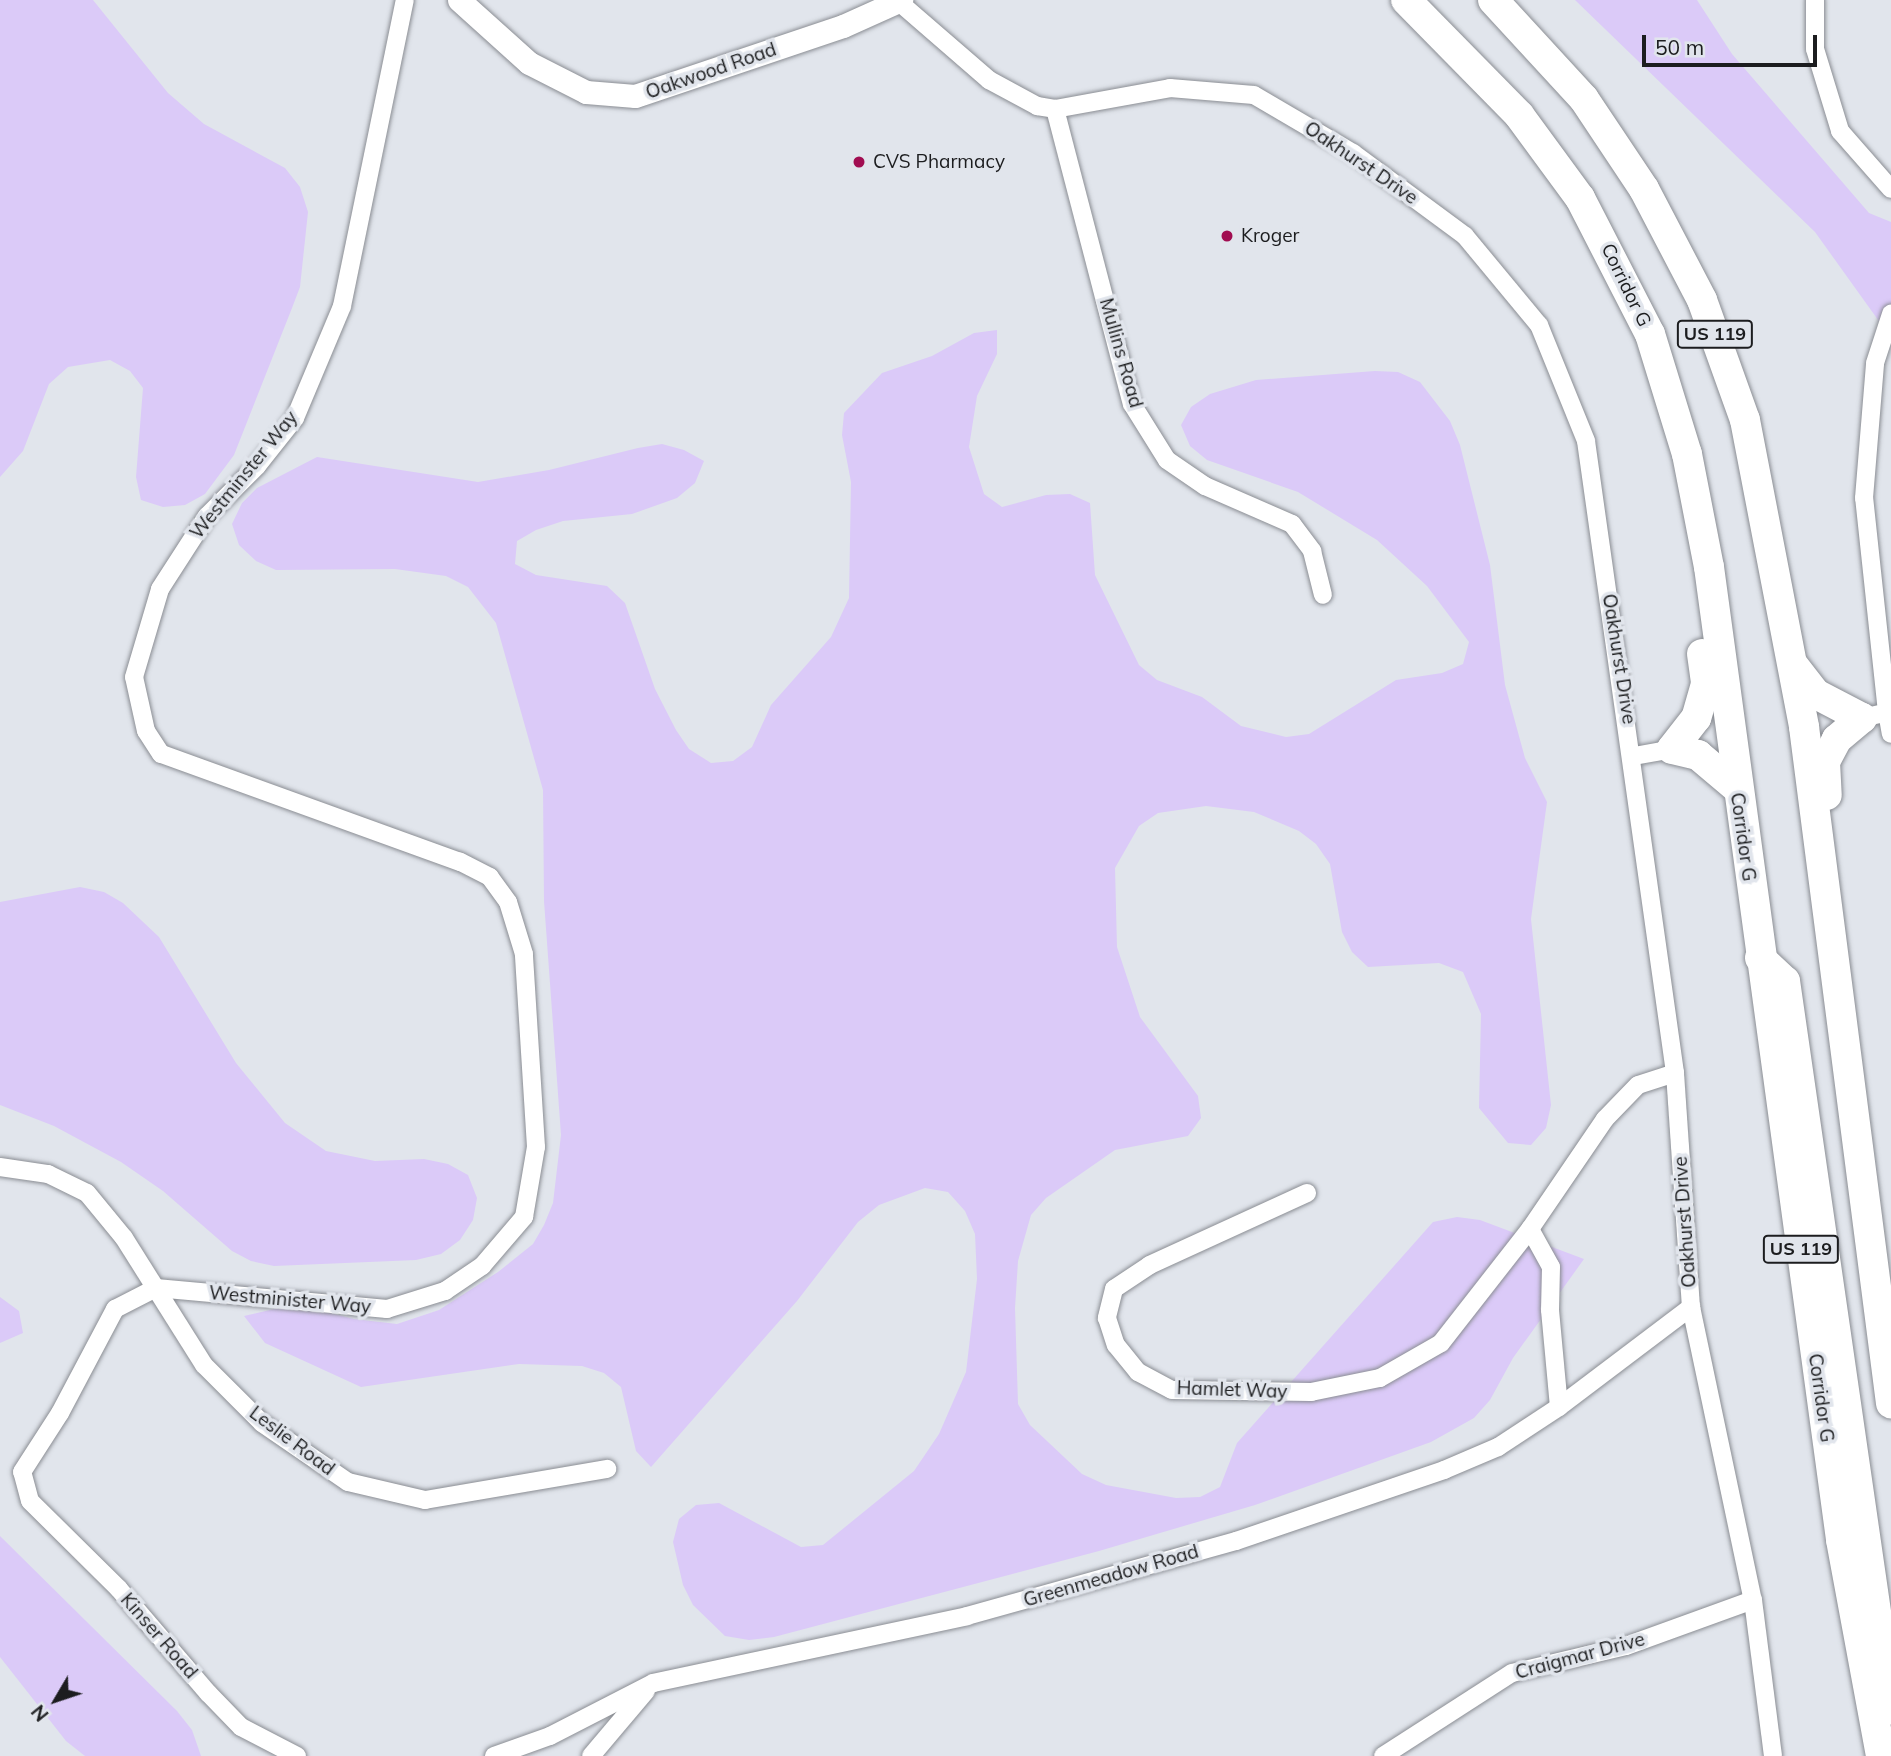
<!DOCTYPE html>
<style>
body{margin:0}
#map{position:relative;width:1891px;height:1756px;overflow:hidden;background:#e1e5ec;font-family:Mulish,sans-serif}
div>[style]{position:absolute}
.green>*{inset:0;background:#dbcaf8}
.roads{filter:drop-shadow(0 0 2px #8a8d93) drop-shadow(0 0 2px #8a8d93)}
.minor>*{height:18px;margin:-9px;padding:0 9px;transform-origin:9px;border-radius:9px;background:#fff}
.tertiary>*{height:23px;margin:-11.5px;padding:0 11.5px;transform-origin:11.5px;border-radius:11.5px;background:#fff}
.trunk>*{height:30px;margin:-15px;padding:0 15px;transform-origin:15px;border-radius:15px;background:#fff}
.dots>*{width:19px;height:19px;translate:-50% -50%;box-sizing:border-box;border:4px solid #e1e5ec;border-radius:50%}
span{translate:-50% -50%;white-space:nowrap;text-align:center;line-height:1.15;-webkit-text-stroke:7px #e1e5ec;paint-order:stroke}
.shield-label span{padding:2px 5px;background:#e1e5ec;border:2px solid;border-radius:5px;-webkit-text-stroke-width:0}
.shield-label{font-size:18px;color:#1c1d1f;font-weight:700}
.street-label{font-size:19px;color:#1c1d1f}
.poi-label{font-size:19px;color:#1c1d1f}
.left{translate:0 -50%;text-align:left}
.north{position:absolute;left:21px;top:1665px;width:70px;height:70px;-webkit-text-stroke:5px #e1e5ec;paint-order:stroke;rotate:231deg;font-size:19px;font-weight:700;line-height:28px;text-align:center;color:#1c1d1f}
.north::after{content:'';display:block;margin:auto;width:24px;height:32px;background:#1c1d1f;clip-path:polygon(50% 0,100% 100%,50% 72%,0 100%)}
.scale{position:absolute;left:1642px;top:35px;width:175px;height:32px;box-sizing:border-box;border:4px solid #1c1d1f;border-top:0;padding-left:9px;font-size:21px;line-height:24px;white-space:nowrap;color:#1c1d1f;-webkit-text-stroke:5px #e1e5ec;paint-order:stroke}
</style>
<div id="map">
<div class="green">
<i style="clip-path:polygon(0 0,93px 0,168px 93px,204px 124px,285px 168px,300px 187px,308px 212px,300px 287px,292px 308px,234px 455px,205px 494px,185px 505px,163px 507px,141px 500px,136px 477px,143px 388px,130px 371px,110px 360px,68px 367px,49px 384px,23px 451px,0 477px)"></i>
<i style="clip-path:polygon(1575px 0,1697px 0,1732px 54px,1869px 213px,1891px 222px,1891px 338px,1815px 232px)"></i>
<i style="clip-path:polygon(997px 330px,997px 354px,977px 396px,969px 447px,984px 494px,1002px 507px,1046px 495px,1070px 494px,1090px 503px,1095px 575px,1139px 665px,1157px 680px,1202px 697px,1241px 726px,1286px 737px,1309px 734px,1396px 680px,1442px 673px,1463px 664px,1469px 642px,1427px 586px,1377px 540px,1298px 492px,1207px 460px,1190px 446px,1181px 425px,1191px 407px,1210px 394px,1256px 380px,1375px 371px,1398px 372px,1420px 382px,1450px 421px,1460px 445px,1490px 565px,1505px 685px,1525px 758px,1547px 802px,1531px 919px,1551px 1105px,1546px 1128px,1531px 1145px,1508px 1143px,1479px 1108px,1481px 1014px,1463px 972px,1439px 963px,1368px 967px,1352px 952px,1342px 932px,1330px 864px,1316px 844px,1299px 831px,1254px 812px,1206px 806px,1158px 813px,1139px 826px,1115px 868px,1117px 947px,1140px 1017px,1198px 1096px,1201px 1118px,1188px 1136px,1115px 1150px,1046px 1198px,1031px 1215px,1018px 1261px,1015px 1308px,1018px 1404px,1030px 1425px,1082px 1474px,1106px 1485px,1176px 1498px,1200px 1497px,1220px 1487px,1237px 1443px,1433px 1222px,1457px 1217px,1480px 1220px,1584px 1259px,1513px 1358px,1490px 1400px,1474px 1418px,1431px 1442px,1255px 1505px,1099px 1551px,774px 1637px,749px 1640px,725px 1636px,693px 1605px,683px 1585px,673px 1542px,679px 1519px,696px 1505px,719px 1503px,801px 1547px,823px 1545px,914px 1471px,939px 1434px,966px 1372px,977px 1279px,975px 1234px,965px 1211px,948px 1192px,925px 1188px,879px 1205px,858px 1222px,797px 1301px,651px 1467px,636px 1451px,621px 1387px,604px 1373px,582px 1366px,519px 1364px,361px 1387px,265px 1343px,244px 1316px,295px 1304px,354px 1319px,397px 1324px,439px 1310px,498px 1272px,533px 1244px,544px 1225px,553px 1203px,561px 1135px,544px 901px,543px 790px,496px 623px,468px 587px,446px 576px,395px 569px,276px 570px,256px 561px,239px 545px,232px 524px,242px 503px,257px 488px,317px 457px,478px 482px,549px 470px,638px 448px,662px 444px,684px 450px,704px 461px,695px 483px,677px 498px,632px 514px,563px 521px,536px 530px,517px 541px,515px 564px,536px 575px,607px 586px,625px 603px,655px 689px,676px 730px,689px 749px,711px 763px,733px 761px,752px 747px,771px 705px,831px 637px,849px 598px,851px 482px,842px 435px,844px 413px,882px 373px,932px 356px,974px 333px)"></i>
<i style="clip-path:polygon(80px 887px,104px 892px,123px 903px,159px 937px,236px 1063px,285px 1123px,326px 1151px,375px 1161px,424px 1159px,448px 1164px,468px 1175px,477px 1198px,473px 1220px,460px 1240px,441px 1254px,416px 1260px,274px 1266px,251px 1261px,232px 1251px,163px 1191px,121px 1162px,54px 1126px,0 1105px,0 902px)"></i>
<i style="clip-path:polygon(0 1297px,19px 1311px,23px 1333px,0 1343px)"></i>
<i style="clip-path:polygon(0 1536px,177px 1711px,192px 1730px,201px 1756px,85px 1756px,66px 1741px,0 1657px)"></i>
</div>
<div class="roads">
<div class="minor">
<i style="left:1815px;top:0;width:49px;rotate:90deg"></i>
<i style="left:1815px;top:49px;width:86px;rotate:73deg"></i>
<i style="left:1840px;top:131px;width:77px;rotate:48.7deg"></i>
<i style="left:899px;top:2px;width:119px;rotate:40.9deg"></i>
<i style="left:989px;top:80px;width:55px;rotate:28.4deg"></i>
<i style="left:1037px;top:106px;width:18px;rotate:9deg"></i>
<i style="left:1055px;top:109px;width:117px;rotate:-10.3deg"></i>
<i style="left:1170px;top:88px;width:84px;rotate:4.8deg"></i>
<i style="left:1254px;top:95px;width:115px;rotate:30.4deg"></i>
<i style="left:1353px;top:153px;width:139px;rotate:36.5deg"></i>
<i style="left:1465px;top:236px;width:116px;rotate:50.3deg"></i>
<i style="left:1539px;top:325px;width:125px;rotate:67.9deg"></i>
<i style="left:1586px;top:441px;width:638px;rotate:81.98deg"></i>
<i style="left:1675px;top:1073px;width:235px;rotate:86.1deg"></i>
<i style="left:1691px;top:1307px;width:299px;rotate:78.1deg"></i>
<i style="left:1753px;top:1600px;width:157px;rotate:82.7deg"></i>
<i style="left:1055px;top:109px;width:305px;rotate:75.4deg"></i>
<i style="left:1132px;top:404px;width:66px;rotate:58deg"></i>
<i style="left:1167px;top:460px;width:46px;rotate:34.4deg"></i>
<i style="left:1205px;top:486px;width:95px;rotate:23.6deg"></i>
<i style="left:1292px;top:524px;width:34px;rotate:53deg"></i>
<i style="left:1312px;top:551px;width:45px;rotate:76deg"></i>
<i style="left:1887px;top:712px;width:22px;rotate:80deg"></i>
<i style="left:1862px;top:718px;width:26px;rotate:-13deg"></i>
<i style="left:1887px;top:712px;width:215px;rotate:-96.1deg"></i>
<i style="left:1864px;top:498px;width:135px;rotate:-85.3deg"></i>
<i style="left:1875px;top:363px;width:52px;rotate:-71.9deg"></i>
<i style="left:1634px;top:756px;width:39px;rotate:-10deg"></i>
<i style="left:0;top:1167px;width:49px;rotate:8.3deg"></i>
<i style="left:48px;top:1174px;width:43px;rotate:26deg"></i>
<i style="left:87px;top:1193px;width:58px;rotate:50.6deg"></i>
<i style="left:124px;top:1238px;width:150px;rotate:57.8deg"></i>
<i style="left:204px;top:1365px;width:82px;rotate:45deg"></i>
<i style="left:262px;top:1423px;width:104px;rotate:34.5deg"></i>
<i style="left:348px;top:1482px;width:79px;rotate:13.2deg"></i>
<i style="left:425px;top:1500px;width:185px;rotate:-9.7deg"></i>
<i style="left:1307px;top:1193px;width:173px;rotate:155.4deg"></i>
<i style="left:1150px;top:1265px;width:43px;rotate:146.3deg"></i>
<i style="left:1114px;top:1289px;width:30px;rotate:104deg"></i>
<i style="left:1107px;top:1318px;width:28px;rotate:72deg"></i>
<i style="left:1116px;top:1345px;width:35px;rotate:51deg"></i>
<i style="left:1138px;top:1372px;width:38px;rotate:28deg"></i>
<i style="left:1172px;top:1390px;width:139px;rotate:0.8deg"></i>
<i style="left:1311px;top:1392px;width:70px;rotate:-11.5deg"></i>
<i style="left:1380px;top:1378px;width:70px;rotate:-29.8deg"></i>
<i style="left:1441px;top:1343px;width:145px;rotate:-52deg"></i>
<i style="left:1530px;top:1229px;width:133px;rotate:-55.7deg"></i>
<i style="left:1605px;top:1119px;width:47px;rotate:-45.9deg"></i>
<i style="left:1638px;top:1085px;width:39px;rotate:-18deg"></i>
<i style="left:1530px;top:1229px;width:43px;rotate:61.1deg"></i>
<i style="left:1551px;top:1267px;width:43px;rotate:91.3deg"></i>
<i style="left:1550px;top:1310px;width:97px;rotate:84.7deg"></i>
<i style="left:297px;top:1756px;width:63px;rotate:-152.6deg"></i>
<i style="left:241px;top:1727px;width:47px;rotate:-134.1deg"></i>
<i style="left:208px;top:1693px;width:137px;rotate:-130.6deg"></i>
<i style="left:119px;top:1589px;width:125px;rotate:-135.3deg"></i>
<i style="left:30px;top:1501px;width:30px;rotate:-105deg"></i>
<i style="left:22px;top:1472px;width:70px;rotate:-57.2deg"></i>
<i style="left:60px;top:1413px;width:118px;rotate:-62.1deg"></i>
<i style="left:115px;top:1309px;width:46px;rotate:-27.1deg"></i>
<i style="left:156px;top:1288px;width:232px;rotate:5.2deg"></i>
<i style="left:387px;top:1309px;width:61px;rotate:-17.2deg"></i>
<i style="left:445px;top:1291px;width:45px;rotate:-34deg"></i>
<i style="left:482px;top:1266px;width:65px;rotate:-49.4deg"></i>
<i style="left:524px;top:1217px;width:71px;rotate:-80.3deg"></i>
<i style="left:536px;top:1147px;width:193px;rotate:-93.6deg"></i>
<i style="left:524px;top:954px;width:54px;rotate:-107.1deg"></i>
<i style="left:508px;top:902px;width:31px;rotate:-126deg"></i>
<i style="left:490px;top:877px;width:34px;rotate:-153deg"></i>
<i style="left:460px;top:862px;width:318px;rotate:-160.1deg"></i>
<i style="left:161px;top:754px;width:27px;rotate:-123deg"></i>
<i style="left:146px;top:731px;width:55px;rotate:-102.5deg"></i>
<i style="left:134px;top:677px;width:92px;rotate:-73.5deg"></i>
<i style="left:160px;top:589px;width:87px;rotate:-57.2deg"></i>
<i style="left:207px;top:516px;width:71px;rotate:-45deg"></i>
<i style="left:257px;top:466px;width:61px;rotate:-51.6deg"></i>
<i style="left:295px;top:418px;width:121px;rotate:-67.2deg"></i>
<i style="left:342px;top:306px;width:312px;rotate:-78.4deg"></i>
<i style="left:494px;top:1756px;width:59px;rotate:-19.7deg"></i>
<i style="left:550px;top:1736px;width:116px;rotate:-27.2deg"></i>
<i style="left:653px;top:1683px;width:321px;rotate:-12deg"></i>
<i style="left:967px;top:1616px;width:279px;rotate:-15.6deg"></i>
<i style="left:1236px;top:1541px;width:220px;rotate:-18.8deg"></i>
<i style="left:1444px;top:1470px;width:59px;rotate:-23.1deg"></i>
<i style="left:1498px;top:1447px;width:73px;rotate:-33.3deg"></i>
<i style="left:1559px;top:1407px;width:166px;rotate:-37.1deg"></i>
<i style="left:591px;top:1756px;width:85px;rotate:-49.8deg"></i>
<i style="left:1383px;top:1756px;width:153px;rotate:-32.8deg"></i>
<i style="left:1512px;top:1673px;width:117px;rotate:-13.3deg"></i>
<i style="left:1626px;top:1646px;width:135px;rotate:-19.9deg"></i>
</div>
<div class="tertiary">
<i style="left:459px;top:0;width:94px;rotate:42deg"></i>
<i style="left:529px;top:63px;width:64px;rotate:27deg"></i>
<i style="left:586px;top:92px;width:49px;rotate:4.7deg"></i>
<i style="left:635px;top:96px;width:219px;rotate:-18.6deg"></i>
<i style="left:843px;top:26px;width:64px;rotate:-24.1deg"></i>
</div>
<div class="trunk">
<i style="left:1406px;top:0;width:161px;rotate:45.5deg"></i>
<i style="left:1519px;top:115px;width:103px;rotate:53.7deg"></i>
<i style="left:1580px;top:198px;width:153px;rotate:62.8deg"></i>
<i style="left:1650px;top:334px;width:126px;rotate:72.9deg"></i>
<i style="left:1687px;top:454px;width:115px;rotate:79deg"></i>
<i style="left:1709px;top:567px;width:982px;rotate:82.27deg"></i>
<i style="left:1841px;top:1540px;width:220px;rotate:79.5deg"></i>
<i style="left:1493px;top:0;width:134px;rotate:47.4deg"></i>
<i style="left:1584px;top:99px;width:108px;rotate:56.3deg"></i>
<i style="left:1644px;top:189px;width:125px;rotate:62.4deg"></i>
<i style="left:1702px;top:300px;width:127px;rotate:70.3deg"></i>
<i style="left:1745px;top:420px;width:313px;rotate:79.1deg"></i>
<i style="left:1804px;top:727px;width:682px;rotate:82.67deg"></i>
<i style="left:1702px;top:654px;width:30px;rotate:82deg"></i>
<i style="left:1706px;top:684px;width:35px;rotate:106deg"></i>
<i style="left:1696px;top:718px;width:39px;rotate:128deg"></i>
<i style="left:1672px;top:749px;width:27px;rotate:13deg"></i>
<i style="left:1698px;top:755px;width:50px;rotate:40.1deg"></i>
<i style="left:1794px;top:666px;width:36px;rotate:52deg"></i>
<i style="left:1816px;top:694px;width:52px;rotate:27.6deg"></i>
<i style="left:1862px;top:718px;width:33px;rotate:140deg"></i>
<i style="left:1837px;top:739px;width:26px;rotate:118deg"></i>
<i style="left:1825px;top:762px;width:33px;rotate:87deg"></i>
<i style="left:1760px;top:958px;width:34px;rotate:43deg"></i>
<i style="left:1785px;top:981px;width:736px;rotate:81.79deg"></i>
</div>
</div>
<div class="dots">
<i style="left:859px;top:162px;background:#a10d51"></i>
<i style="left:1227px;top:236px;background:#a10d51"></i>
</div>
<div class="shield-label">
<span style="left:1715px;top:334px">US 119</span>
<span style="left:1801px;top:1249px">US 119</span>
</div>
<div class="street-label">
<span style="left:711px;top:71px;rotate:-19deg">Oakwood Road</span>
<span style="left:1361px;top:163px;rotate:34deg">Oakhurst Drive</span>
<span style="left:1626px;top:285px;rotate:64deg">Corridor G</span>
<span style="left:1121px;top:353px;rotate:74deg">Mullins Road</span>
<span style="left:244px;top:475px;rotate:-51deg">Westminster Way</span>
<span style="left:1619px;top:659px;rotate:81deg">Oakhurst Drive</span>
<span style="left:1743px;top:837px;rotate:82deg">Corridor G</span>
<span style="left:1685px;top:1222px;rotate:-94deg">Oakhurst Drive</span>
<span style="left:290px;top:1300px;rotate:5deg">Westminister Way</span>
<span style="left:1232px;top:1390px;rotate:2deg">Hamlet Way</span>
<span style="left:1821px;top:1398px;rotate:82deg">Corridor G</span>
<span style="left:292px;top:1441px;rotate:37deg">Leslie Road</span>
<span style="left:1111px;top:1576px;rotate:-16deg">Greenmeadow Road</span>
<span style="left:159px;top:1636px;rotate:49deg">Kinser Road</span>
<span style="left:1580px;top:1656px;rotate:-15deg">Craigmar Drive</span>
</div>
<div class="poi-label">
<span class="left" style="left:873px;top:162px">CVS Pharmacy</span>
<span class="left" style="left:1241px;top:236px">Kroger</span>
</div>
<div class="north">N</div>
<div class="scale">50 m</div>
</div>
